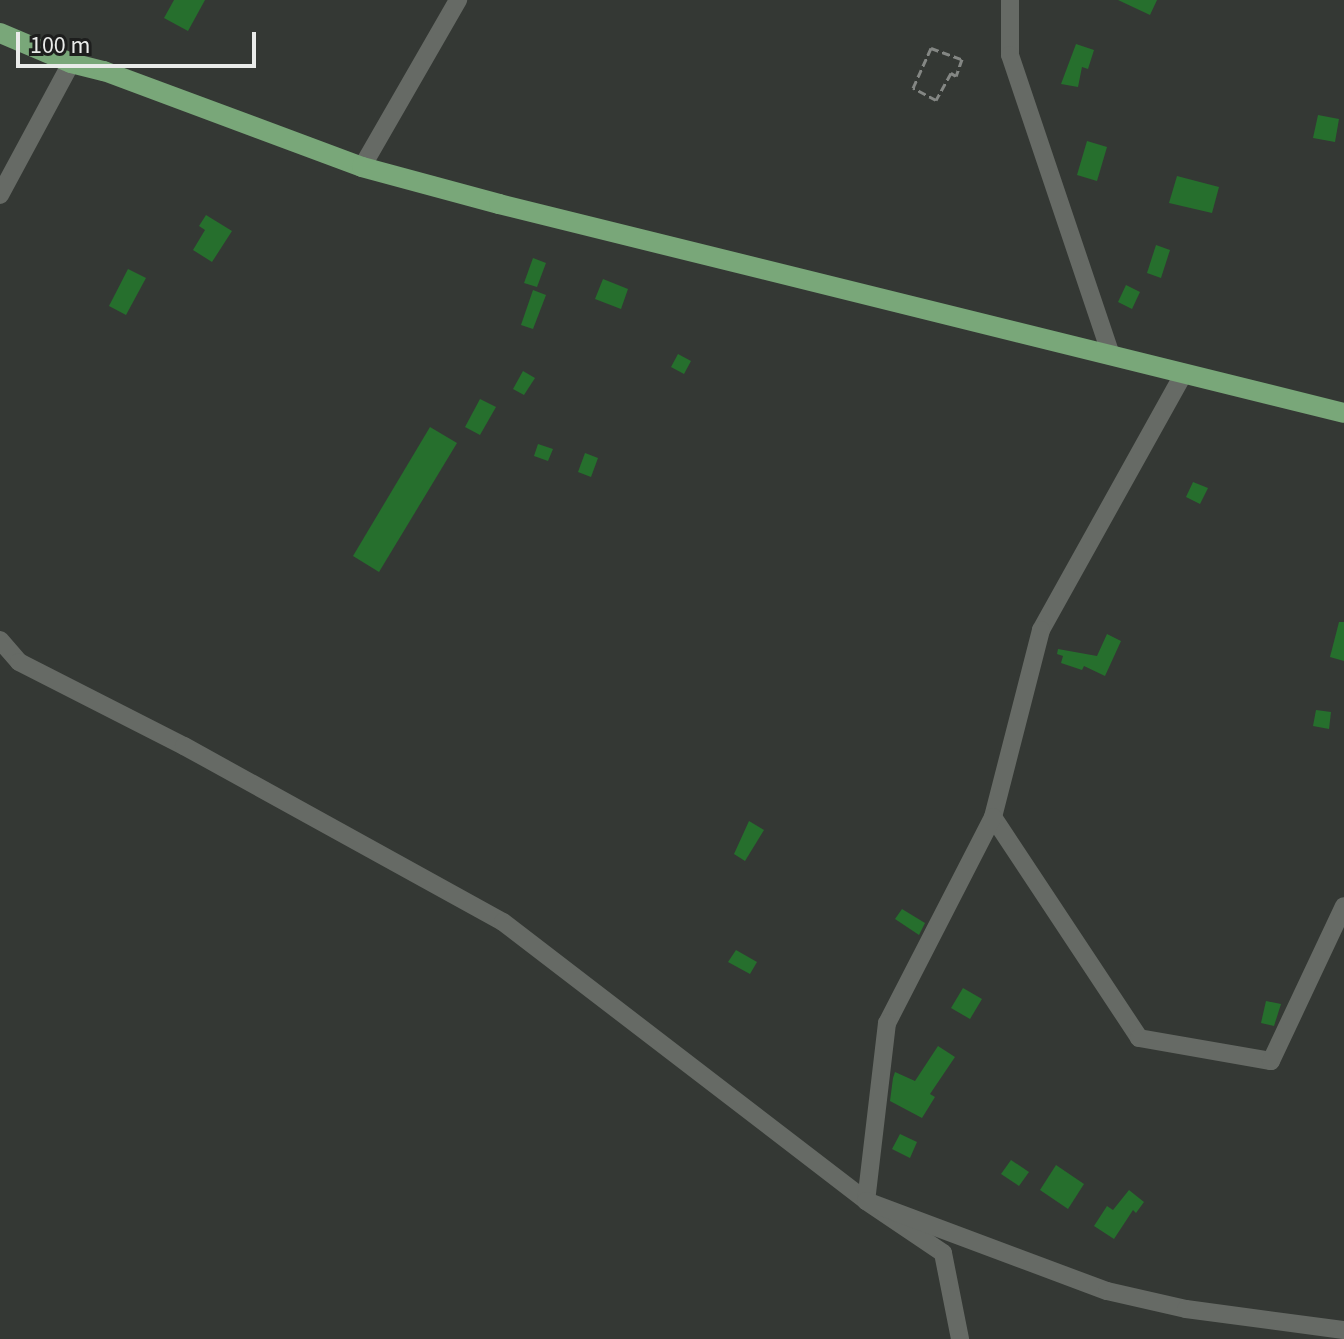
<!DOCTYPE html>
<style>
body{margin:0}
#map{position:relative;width:1344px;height:1339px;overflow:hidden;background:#343834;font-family:"Source Sans 3",sans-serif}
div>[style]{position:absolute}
.building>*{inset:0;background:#266f2d}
.path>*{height:3px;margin-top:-1.5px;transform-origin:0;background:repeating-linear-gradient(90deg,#848784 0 8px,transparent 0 12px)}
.minor>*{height:18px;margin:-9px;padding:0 9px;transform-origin:9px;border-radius:9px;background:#666a65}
.major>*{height:20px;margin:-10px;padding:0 10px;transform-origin:10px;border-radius:10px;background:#79a779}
span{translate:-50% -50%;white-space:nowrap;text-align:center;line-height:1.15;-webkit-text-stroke:8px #1d1e1d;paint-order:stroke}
.scale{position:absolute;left:16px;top:32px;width:240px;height:36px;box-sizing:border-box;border:4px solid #e9ebe9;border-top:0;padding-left:10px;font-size:24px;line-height:28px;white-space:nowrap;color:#e9ebe9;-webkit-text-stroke:6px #1d1e1d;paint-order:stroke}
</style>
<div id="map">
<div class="building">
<i style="clip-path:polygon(174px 0,205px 0,188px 31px,164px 18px)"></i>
<i style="clip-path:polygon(1118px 0,1157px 0,1150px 15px)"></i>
<i style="clip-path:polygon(1076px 44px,1094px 50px,1088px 69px,1082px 67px,1078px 87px,1061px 84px)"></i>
<i style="clip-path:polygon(1318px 115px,1339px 119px,1335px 142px,1313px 138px)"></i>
<i style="clip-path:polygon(1087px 141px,1107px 147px,1097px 181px,1077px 175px)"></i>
<i style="clip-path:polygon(1177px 176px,1219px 187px,1212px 213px,1169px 203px)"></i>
<i style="clip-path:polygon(206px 215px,232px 231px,212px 262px,193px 250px,205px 230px,199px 226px)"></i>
<i style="clip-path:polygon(1156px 245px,1170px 250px,1161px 278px,1147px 273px)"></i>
<i style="clip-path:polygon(533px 258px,546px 263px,537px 287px,524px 283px)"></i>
<i style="clip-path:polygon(128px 269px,146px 278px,126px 315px,109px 306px)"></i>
<i style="clip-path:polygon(603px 279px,628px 289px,621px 309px,595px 299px)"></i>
<i style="clip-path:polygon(1126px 285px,1140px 292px,1132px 309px,1118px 302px)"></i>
<i style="clip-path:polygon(533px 290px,546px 295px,533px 329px,521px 325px)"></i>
<i style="clip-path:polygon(678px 354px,691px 361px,684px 374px,671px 367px)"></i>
<i style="clip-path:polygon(523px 371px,535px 378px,524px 395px,513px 389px)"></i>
<i style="clip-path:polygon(480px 399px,496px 407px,480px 435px,465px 427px)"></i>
<i style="clip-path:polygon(430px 427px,457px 443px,379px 572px,353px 556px)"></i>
<i style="clip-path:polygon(538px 444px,553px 449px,548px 461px,534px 456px)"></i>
<i style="clip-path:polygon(585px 453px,598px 458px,591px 477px,578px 472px)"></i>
<i style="clip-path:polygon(1193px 482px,1208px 488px,1200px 504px,1186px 497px)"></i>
<i style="clip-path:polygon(1339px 622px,1344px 622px,1344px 661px,1330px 657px)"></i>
<i style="clip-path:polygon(1107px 634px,1121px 641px,1105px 676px,1084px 666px,1082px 670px,1061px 663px,1063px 656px,1057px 654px,1058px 649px,1097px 656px)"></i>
<i style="clip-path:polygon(1316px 710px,1331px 712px,1329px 729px,1313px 726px)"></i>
<i style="clip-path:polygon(749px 821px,764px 830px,745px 861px,734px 854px)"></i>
<i style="clip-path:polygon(902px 909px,925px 923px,919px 935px,895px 919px)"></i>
<i style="clip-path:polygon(736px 950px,757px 962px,750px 974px,728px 962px)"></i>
<i style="clip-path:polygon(963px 988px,982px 999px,970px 1019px,951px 1008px)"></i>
<i style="clip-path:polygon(1266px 1001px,1281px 1004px,1274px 1026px,1261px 1023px)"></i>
<i style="clip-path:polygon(938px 1046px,955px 1057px,930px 1094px,935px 1097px,922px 1118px,890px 1101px,893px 1078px,895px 1072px,915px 1081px)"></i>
<i style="clip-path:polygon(900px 1134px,917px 1142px,910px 1158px,892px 1149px)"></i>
<i style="clip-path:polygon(1011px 1160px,1029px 1172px,1019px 1186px,1001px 1174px)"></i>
<i style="clip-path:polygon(1056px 1165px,1084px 1184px,1068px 1209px,1040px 1190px)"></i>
<i style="clip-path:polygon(1129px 1190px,1144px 1202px,1136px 1213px,1133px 1210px,1114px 1239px,1094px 1226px,1107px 1206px,1113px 1210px)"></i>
</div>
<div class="path">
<i style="left:931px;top:48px;width:33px;rotate:20deg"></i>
<i style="left:962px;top:59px;width:18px;rotate:109deg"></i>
<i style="left:956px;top:76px;width:6px;rotate:-149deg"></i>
<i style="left:951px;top:73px;width:31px;rotate:119deg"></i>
<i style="left:936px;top:100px;width:26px;rotate:-152deg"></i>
<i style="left:913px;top:88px;width:44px;rotate:-65.8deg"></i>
</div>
<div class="minor">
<i style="left:1010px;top:0;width:55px;rotate:90deg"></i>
<i style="left:1010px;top:55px;width:317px;rotate:71.4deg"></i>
<i style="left:362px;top:167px;width:193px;rotate:-60.1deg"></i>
<i style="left:0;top:195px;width:150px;rotate:-61.7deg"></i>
<i style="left:1184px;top:373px;width:294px;rotate:119.1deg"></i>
<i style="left:1041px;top:630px;width:193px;rotate:104.4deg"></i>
<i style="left:993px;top:817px;width:265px;rotate:56.5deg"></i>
<i style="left:1139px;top:1038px;width:134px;rotate:9.9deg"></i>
<i style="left:1271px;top:1061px;width:171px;rotate:-64.8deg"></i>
<i style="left:0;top:640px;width:29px;rotate:49deg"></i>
<i style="left:19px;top:662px;width:185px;rotate:27deg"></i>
<i style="left:184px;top:746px;width:364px;rotate:28.9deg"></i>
<i style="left:503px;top:922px;width:458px;rotate:37.5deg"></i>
<i style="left:866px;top:1201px;width:93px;rotate:34deg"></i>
<i style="left:943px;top:1253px;width:88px;rotate:78.8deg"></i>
<i style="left:993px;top:817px;width:232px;rotate:117.2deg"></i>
<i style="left:887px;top:1023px;width:179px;rotate:96.7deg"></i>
<i style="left:866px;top:1201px;width:257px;rotate:20.5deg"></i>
<i style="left:1107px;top:1291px;width:81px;rotate:12.8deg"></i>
<i style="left:1186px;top:1309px;width:159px;rotate:7.6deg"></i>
</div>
<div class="major">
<i style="left:0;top:33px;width:77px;rotate:22.9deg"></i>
<i style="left:71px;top:63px;width:34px;rotate:14deg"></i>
<i style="left:104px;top:71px;width:275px;rotate:20.4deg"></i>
<i style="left:362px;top:167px;width:142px;rotate:15.1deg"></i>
<i style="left:499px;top:204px;width:870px;rotate:13.89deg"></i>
</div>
<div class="scale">100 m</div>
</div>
